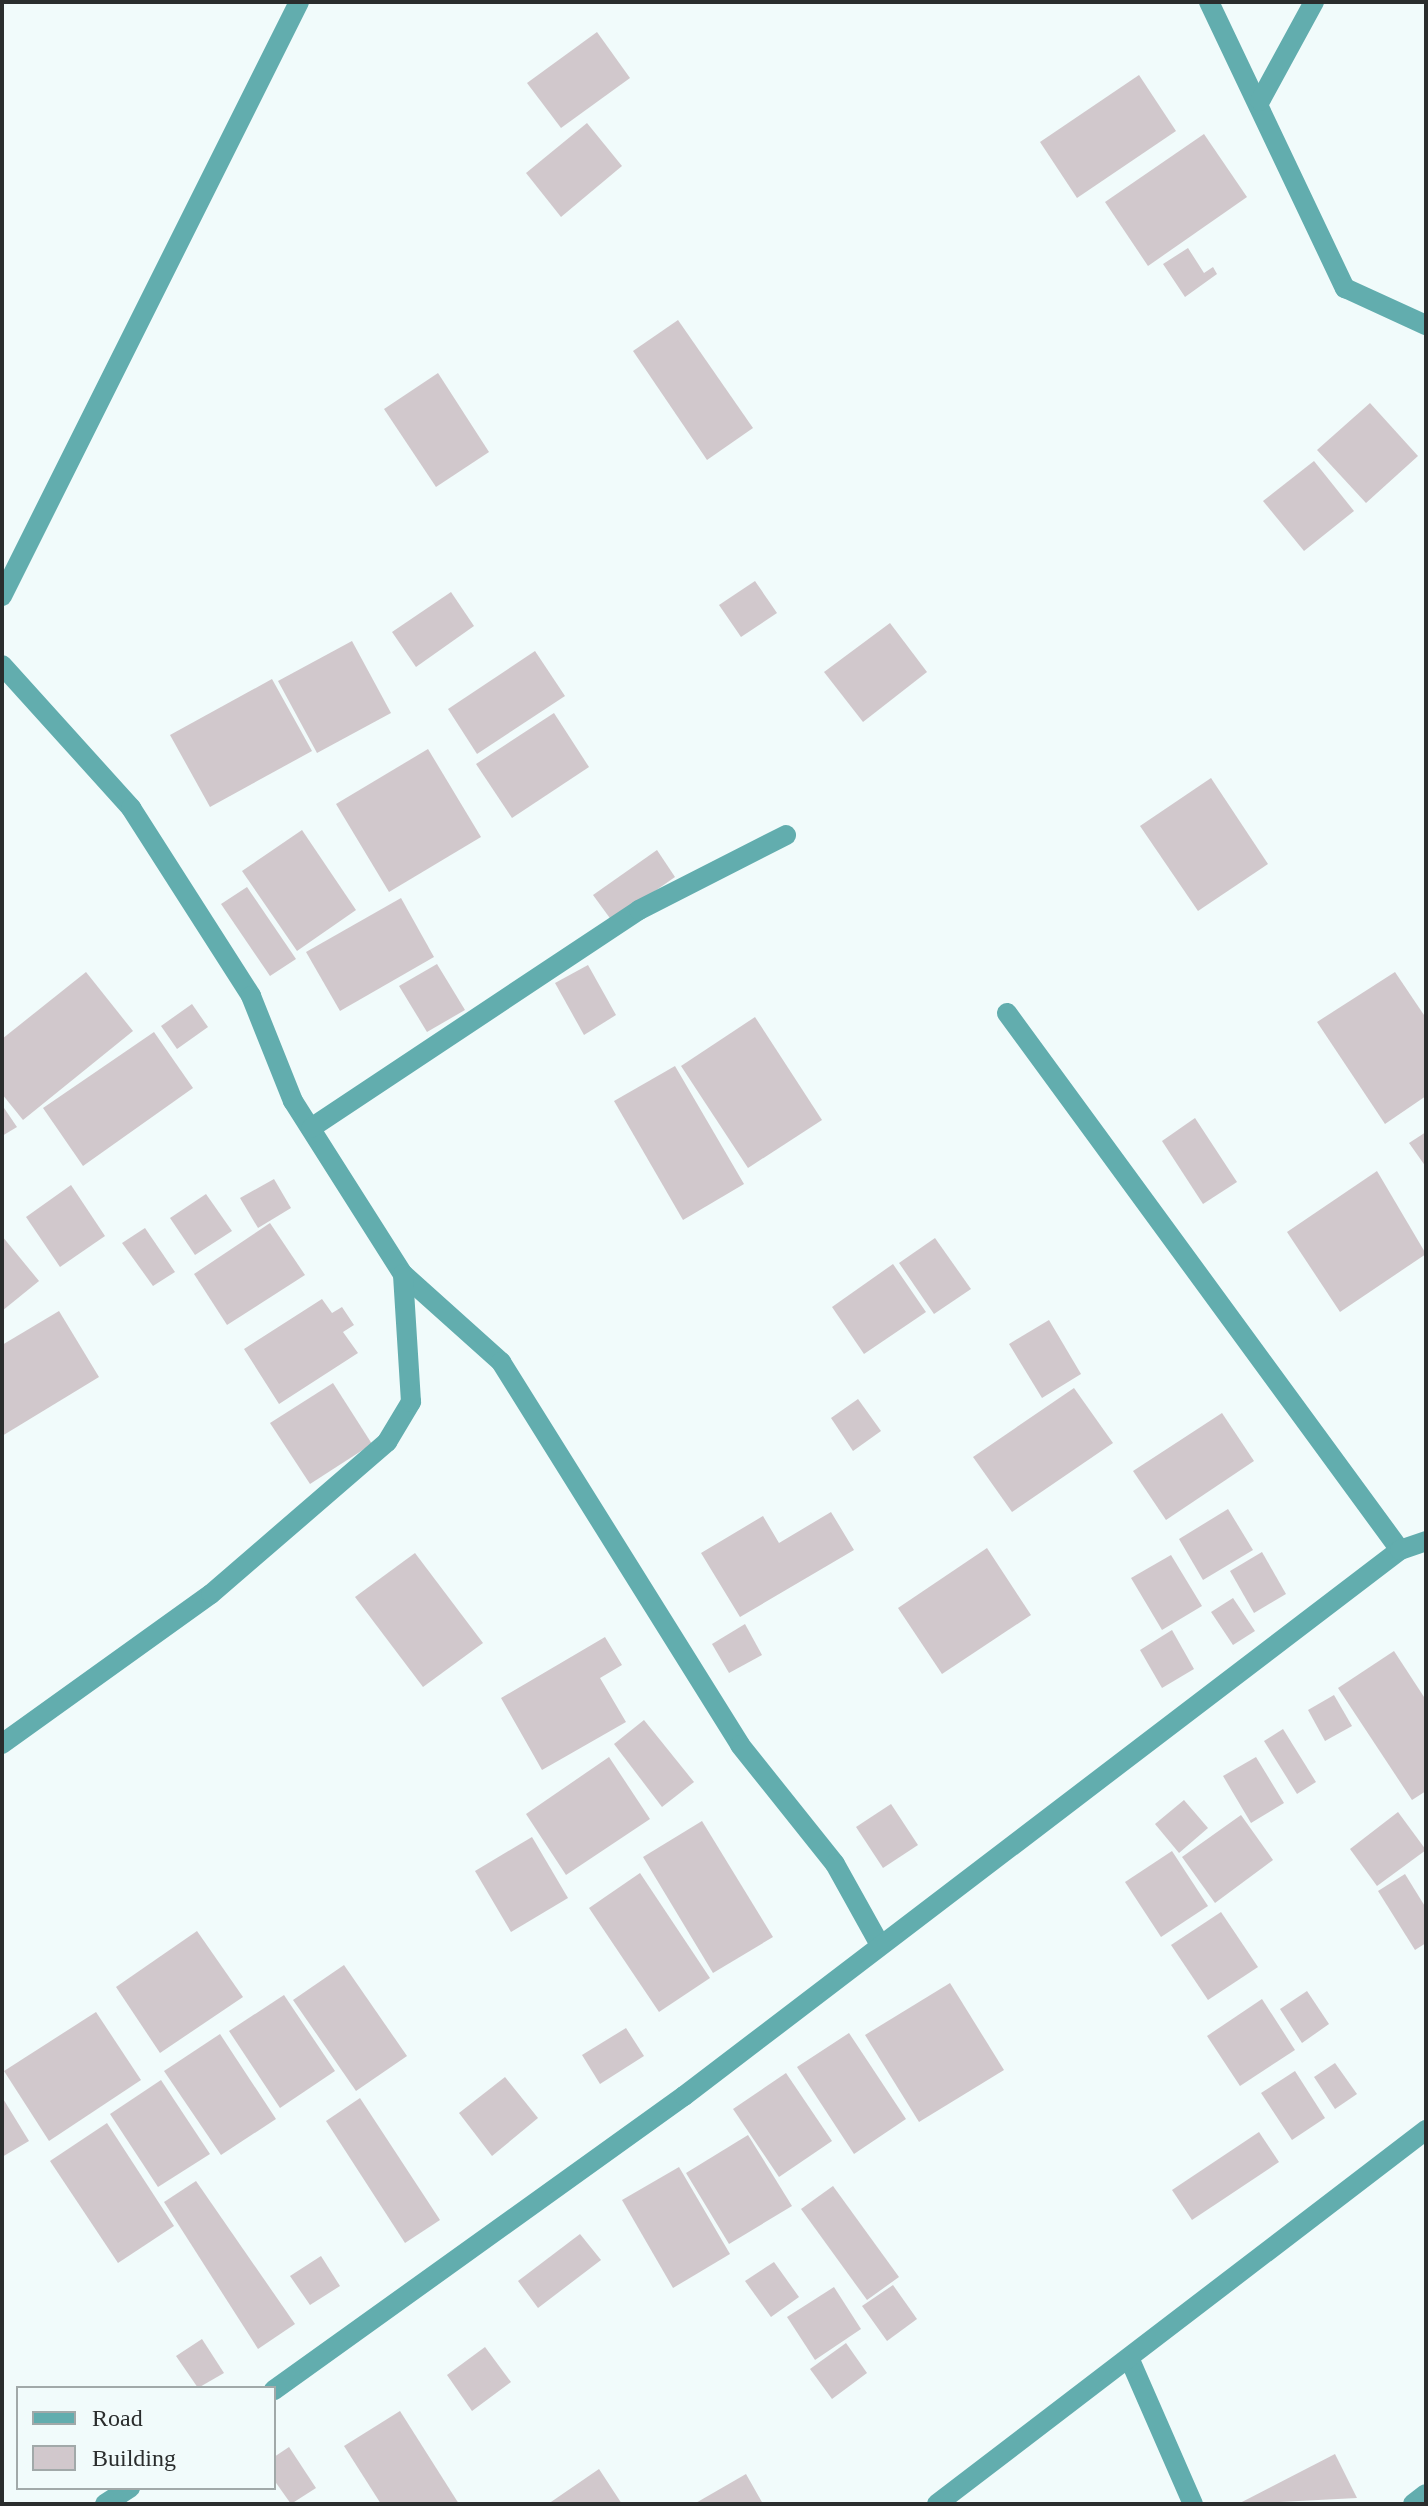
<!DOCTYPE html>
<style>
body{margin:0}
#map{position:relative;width:1428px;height:2506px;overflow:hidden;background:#f1fbfb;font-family:Georgia,serif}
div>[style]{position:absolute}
.building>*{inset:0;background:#d1c8cc}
.street>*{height:20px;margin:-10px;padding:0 10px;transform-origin:10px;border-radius:10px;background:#62adae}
span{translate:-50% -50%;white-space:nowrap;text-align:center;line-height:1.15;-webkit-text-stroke:8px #f1fbfb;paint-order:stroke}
.frame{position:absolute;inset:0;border:4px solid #2a2d2d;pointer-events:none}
.legend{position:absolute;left:16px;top:2386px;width:260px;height:104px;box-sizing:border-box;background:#f1fbfb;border:2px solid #a1a9a9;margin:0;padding:10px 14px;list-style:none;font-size:24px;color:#2a2d2d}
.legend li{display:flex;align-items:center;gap:16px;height:40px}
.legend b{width:40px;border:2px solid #a1a9a9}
</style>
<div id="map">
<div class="building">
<i style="clip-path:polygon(597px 32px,630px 78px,561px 128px,527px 83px)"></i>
<i style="clip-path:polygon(1139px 75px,1176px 131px,1077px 198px,1040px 142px)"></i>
<i style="clip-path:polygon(587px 123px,622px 166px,561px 217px,526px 173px)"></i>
<i style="clip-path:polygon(1204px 134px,1247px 197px,1148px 266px,1105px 202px)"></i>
<i style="clip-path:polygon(1188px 248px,1204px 273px,1213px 267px,1217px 274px,1185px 297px,1163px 264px)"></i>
<i style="clip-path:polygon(678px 320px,753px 428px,707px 460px,633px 351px)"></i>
<i style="clip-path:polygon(438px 373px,489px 452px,436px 487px,384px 409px)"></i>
<i style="clip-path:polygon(1370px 403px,1418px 456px,1366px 503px,1317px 450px)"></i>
<i style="clip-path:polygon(1314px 461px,1354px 511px,1304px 551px,1263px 501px)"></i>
<i style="clip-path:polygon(755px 581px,777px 613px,741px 637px,719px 605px)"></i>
<i style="clip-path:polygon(451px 592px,474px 626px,416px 667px,392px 632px)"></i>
<i style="clip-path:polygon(890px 623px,927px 672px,863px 722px,824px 672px)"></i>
<i style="clip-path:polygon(352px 641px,391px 713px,317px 753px,278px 681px)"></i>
<i style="clip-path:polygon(535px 651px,565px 696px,477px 754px,448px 709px)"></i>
<i style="clip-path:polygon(272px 679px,312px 751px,210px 807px,170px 735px)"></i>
<i style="clip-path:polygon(554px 713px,589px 767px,512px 818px,476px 764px)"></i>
<i style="clip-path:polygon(428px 749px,481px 837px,389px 892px,336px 804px)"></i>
<i style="clip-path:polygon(1211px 778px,1268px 864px,1198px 911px,1140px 826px)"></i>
<i style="clip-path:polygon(302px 830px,356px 910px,297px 951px,242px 871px)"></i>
<i style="clip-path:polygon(657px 850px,675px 877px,612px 921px,593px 895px)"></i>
<i style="clip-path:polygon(247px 887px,296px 959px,270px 976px,221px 904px)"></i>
<i style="clip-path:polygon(401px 898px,434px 957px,340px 1011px,306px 952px)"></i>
<i style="clip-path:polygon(437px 964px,465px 1010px,427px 1032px,399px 986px)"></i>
<i style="clip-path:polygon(588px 965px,616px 1015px,584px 1035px,555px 983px)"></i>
<i style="clip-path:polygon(86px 972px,133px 1031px,23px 1120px,2px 1094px,2px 1039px)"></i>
<i style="clip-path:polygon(1395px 972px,1426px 1018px,1426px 1096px,1385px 1124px,1317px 1022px)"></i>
<i style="clip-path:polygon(192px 1004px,208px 1027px,177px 1049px,161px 1026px)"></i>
<i style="clip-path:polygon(755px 1017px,822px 1120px,748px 1168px,681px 1066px)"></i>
<i style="clip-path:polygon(154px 1032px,193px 1088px,83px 1166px,43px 1108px)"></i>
<i style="clip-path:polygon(675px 1066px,744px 1184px,683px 1220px,614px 1101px)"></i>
<i style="clip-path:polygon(2px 1105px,17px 1127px,2px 1136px)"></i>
<i style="clip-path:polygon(1195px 1118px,1237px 1182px,1203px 1204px,1162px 1141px)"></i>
<i style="clip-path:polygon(1426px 1132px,1426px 1167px,1409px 1143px)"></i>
<i style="clip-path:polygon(1377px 1171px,1426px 1254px,1340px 1312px,1287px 1232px)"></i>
<i style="clip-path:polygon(274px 1179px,291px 1208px,258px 1228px,240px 1198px)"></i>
<i style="clip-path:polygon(71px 1185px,105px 1236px,60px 1267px,26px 1217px)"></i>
<i style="clip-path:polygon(206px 1194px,232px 1231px,195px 1255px,170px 1218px)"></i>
<i style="clip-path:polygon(270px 1223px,305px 1275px,227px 1325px,194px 1274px)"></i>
<i style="clip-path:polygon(145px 1228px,175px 1272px,153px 1286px,122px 1243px)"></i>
<i style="clip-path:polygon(2px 1236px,39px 1281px,2px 1311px)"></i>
<i style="clip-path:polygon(935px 1238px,971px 1289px,934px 1314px,899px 1263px)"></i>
<i style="clip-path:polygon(893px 1264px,926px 1312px,864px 1354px,832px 1307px)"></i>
<i style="clip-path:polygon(322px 1299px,332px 1313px,342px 1307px,354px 1325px,343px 1332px,358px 1353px,279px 1404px,244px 1349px)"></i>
<i style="clip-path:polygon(59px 1311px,99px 1377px,2px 1436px,2px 1345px)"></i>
<i style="clip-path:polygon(1049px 1320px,1081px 1374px,1042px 1398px,1009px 1344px)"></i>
<i style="clip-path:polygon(333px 1383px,372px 1444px,310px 1484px,270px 1423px)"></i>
<i style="clip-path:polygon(1074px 1388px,1113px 1443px,1012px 1512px,973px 1457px)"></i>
<i style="clip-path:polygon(858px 1399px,881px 1431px,853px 1451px,831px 1418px)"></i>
<i style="clip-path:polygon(1222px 1413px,1254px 1461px,1166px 1520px,1133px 1471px)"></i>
<i style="clip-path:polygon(1228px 1509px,1253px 1550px,1203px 1580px,1179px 1539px)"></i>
<i style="clip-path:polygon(831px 1512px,854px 1550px,740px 1617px,701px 1553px,763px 1516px,779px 1543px)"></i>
<i style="clip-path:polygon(987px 1548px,1031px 1615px,942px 1674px,898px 1608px)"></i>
<i style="clip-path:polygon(1262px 1552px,1286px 1594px,1254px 1613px,1230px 1571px)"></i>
<i style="clip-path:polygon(415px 1553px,483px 1643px,423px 1687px,355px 1597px)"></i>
<i style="clip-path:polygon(1171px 1555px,1202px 1606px,1162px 1630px,1131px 1578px)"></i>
<i style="clip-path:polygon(1233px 1598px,1255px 1631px,1233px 1645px,1211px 1612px)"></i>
<i style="clip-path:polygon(745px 1624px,762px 1655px,729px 1673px,712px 1644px)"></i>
<i style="clip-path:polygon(1172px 1630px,1194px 1669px,1162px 1688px,1140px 1650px)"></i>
<i style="clip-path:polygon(605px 1637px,622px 1665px,600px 1678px,626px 1722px,542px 1770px,501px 1698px)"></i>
<i style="clip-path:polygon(1394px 1651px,1426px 1700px,1426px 1791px,1412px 1800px,1338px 1688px)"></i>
<i style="clip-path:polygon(1334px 1695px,1352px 1726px,1325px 1741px,1308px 1710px)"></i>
<i style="clip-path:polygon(644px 1720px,694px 1782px,662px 1807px,614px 1744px)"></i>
<i style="clip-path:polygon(1283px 1729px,1316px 1782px,1297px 1794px,1264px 1741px)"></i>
<i style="clip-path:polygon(609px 1757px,650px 1819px,566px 1875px,526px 1814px)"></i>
<i style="clip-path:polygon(1256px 1757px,1284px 1803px,1251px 1823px,1223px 1776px)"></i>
<i style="clip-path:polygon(1184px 1800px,1208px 1828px,1179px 1853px,1155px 1824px)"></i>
<i style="clip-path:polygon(891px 1804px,918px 1845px,883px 1868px,856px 1827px)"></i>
<i style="clip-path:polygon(1398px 1812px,1426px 1850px,1377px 1886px,1350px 1849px)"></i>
<i style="clip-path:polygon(1241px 1815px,1273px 1860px,1215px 1903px,1182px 1857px)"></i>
<i style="clip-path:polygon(702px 1821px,773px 1937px,713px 1973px,643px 1857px)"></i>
<i style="clip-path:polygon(532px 1837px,568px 1898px,511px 1932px,475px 1871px)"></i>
<i style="clip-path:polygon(1172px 1851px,1208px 1906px,1161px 1937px,1125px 1882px)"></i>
<i style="clip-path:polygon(640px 1873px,710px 1978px,659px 2012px,589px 1908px)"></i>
<i style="clip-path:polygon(1405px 1874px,1426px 1908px,1426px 1943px,1415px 1950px,1378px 1891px)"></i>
<i style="clip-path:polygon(1221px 1912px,1258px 1967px,1208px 2000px,1171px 1945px)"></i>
<i style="clip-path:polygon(197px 1931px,243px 1997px,160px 2053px,116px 1987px)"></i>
<i style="clip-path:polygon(344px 1965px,407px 2056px,356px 2091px,293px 2000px)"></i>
<i style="clip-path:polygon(950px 1983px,1004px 2070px,919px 2122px,865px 2035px)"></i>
<i style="clip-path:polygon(1307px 1991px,1329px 2024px,1302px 2043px,1280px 2009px)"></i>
<i style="clip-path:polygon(284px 1995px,335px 2071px,280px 2108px,229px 2031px)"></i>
<i style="clip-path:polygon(1262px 1999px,1295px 2050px,1240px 2086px,1207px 2036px)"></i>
<i style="clip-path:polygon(96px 2012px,141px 2080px,49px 2141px,4px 2071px)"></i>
<i style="clip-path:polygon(626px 2028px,644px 2056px,600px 2084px,582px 2055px)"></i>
<i style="clip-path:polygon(849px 2033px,906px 2119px,854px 2154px,797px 2067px)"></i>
<i style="clip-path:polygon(220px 2034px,276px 2119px,221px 2155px,164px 2071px)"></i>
<i style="clip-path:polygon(1335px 2063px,1357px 2094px,1335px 2109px,1314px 2077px)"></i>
<i style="clip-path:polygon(1295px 2071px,1325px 2118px,1292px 2140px,1261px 2093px)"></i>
<i style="clip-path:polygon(786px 2073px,832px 2141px,779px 2177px,733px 2109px)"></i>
<i style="clip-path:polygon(505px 2077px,538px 2118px,492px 2156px,459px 2113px)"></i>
<i style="clip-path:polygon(161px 2080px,210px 2154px,158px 2187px,110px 2114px)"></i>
<i style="clip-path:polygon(2px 2097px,29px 2141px,2px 2157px)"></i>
<i style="clip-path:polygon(360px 2098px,440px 2220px,405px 2243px,326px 2121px)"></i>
<i style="clip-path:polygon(107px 2123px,174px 2226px,118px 2263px,50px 2161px)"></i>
<i style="clip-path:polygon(1259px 2132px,1279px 2162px,1192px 2220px,1172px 2190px)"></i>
<i style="clip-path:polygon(748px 2135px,792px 2206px,729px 2244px,686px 2173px)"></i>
<i style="clip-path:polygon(679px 2167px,730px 2254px,673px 2288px,622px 2200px)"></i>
<i style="clip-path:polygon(196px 2181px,295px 2324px,258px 2349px,164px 2202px)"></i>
<i style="clip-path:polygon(833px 2186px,899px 2277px,867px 2300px,801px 2209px)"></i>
<i style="clip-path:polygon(580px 2234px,601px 2260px,538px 2308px,518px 2281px)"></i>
<i style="clip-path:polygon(321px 2256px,340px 2286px,310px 2305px,290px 2276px)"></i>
<i style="clip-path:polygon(774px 2262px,799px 2297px,771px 2317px,745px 2281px)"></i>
<i style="clip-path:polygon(893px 2285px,917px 2319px,887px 2341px,862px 2306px)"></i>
<i style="clip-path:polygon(834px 2287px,861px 2329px,815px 2360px,787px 2317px)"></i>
<i style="clip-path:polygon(202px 2339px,224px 2373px,198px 2388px,176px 2356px)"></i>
<i style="clip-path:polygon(846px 2343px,867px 2373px,832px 2399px,810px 2369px)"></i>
<i style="clip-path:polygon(485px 2347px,511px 2382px,472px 2411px,447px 2375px)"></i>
<i style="clip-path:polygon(400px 2411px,459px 2504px,381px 2504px,344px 2446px)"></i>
<i style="clip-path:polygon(289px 2447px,316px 2488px,291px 2504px,274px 2480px,274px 2457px)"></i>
<i style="clip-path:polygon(1335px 2454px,1357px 2498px,1238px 2504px)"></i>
<i style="clip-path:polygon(599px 2469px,622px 2504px,548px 2504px)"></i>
<i style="clip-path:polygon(746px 2474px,763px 2504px,694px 2504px)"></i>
</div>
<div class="street">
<i style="left:1209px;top:2px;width:317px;rotate:64.6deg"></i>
<i style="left:1345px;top:288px;width:89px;rotate:24.6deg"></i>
<i style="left:1260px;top:101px;width:113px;rotate:-61.4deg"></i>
<i style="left:2px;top:596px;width:664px;rotate:-63.43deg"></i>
<i style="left:2px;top:665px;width:193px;rotate:47.9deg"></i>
<i style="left:131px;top:808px;width:223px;rotate:57.4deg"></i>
<i style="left:251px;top:996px;width:113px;rotate:68.2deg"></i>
<i style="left:293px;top:1101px;width:205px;rotate:57.6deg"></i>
<i style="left:403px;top:1274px;width:132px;rotate:41.9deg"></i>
<i style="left:501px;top:1362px;width:451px;rotate:58deg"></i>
<i style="left:740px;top:1745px;width:152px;rotate:51.4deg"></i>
<i style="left:835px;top:1864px;width:90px;rotate:60.9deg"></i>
<i style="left:1007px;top:1013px;width:665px;rotate:53.8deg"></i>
<i style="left:311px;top:1128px;width:394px;rotate:-33.6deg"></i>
<i style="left:639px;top:910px;width:165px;rotate:-27deg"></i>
<i style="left:2px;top:1744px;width:257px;rotate:-35.7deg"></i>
<i style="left:211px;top:1594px;width:233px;rotate:-40.8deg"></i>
<i style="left:387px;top:1442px;width:47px;rotate:-59deg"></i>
<i style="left:411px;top:1402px;width:128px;rotate:-93.6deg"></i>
<i style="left:1130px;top:2360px;width:157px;rotate:66.4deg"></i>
<i style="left:274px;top:2390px;width:505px;rotate:-35.64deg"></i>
<i style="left:684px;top:2096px;width:900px;rotate:-37.33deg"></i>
<i style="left:1400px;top:1550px;width:28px;rotate:-19deg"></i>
<i style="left:105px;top:2504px;width:30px;rotate:-33deg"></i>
<i style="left:937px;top:2504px;width:616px;rotate:-37.41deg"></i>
<i style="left:1413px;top:2504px;width:16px;rotate:-38deg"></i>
</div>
<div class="frame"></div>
<ul class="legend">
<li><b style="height:10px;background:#62adae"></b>Road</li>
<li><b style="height:22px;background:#d1c8cc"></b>Building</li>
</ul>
</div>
